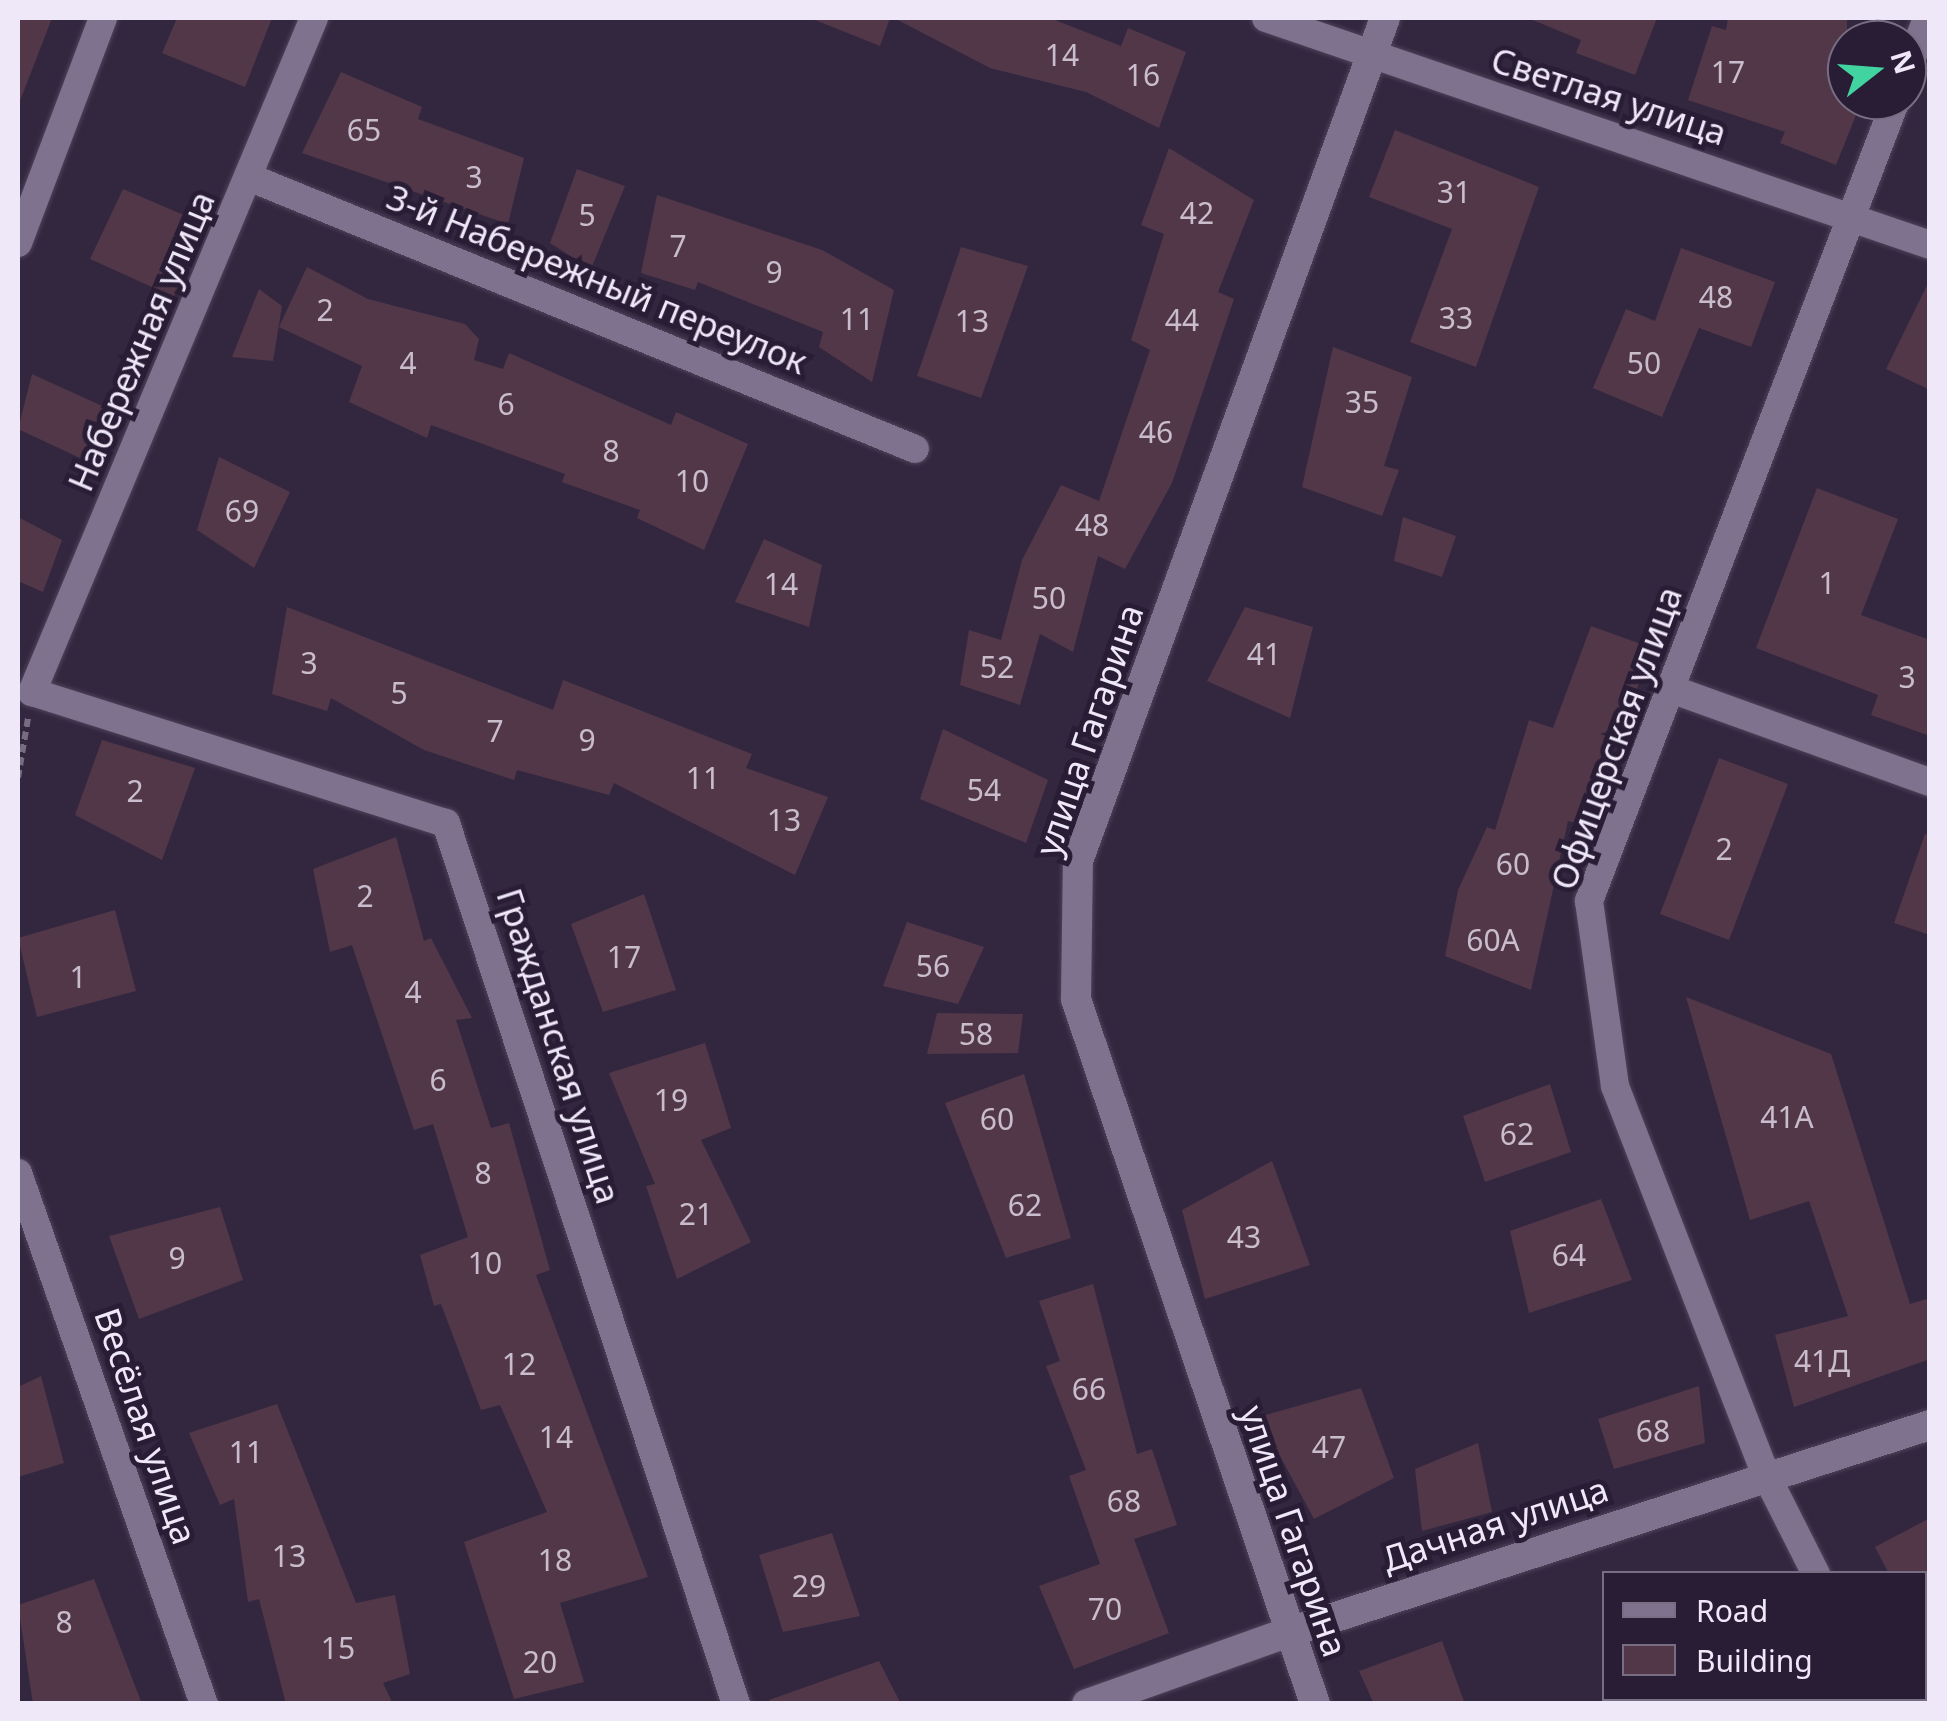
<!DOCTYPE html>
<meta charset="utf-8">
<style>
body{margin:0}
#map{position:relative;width:1947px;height:1721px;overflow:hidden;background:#332740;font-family:"Noto Sans",sans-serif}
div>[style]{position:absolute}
.building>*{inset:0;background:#513748}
.path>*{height:6px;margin-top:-3px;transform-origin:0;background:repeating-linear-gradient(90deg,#776d83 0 8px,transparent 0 13px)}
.roads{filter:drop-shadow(0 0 2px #4e4359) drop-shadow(0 0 2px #4e4359)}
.minor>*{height:28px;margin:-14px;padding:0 14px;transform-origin:14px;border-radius:14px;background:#7f728f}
.tertiary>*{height:30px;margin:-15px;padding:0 15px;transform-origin:15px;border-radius:15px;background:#7f728f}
.secondary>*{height:30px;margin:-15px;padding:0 15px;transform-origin:15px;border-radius:15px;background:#7f728f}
span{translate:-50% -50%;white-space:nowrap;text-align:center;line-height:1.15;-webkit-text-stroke:10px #291d36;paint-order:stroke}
.number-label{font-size:30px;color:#c8bccd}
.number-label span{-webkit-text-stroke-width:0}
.street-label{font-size:35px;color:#efe8f9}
.frame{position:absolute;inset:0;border:20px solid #efe8f9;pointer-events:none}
.legend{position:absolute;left:1602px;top:1571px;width:325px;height:130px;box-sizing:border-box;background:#291d36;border:2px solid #786e84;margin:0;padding:12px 18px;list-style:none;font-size:30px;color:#efe8f9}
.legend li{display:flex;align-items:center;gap:20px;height:50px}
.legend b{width:50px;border:2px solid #786e84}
.north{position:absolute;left:1827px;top:20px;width:100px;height:100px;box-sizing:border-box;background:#291d36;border:2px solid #786e84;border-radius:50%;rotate:73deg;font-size:28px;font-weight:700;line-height:40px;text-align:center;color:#efe8f9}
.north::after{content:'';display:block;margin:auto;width:35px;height:45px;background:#41d4a1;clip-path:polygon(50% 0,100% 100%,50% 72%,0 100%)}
</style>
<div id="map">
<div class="building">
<i style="clip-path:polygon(18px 18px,52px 18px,20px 101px,18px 101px)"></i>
<i style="clip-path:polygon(177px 18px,272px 18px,245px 87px,162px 53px)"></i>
<i style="clip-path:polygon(810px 18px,890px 18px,880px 46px)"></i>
<i style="clip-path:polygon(894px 18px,1050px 18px,1121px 46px,1128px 28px,1186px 52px,1159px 128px,1086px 92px,990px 68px)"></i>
<i style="clip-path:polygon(1528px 18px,1657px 18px,1635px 75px,1576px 53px,1581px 40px)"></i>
<i style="clip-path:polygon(1728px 18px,1847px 18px,1847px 100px,1862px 100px,1836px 165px,1780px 143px,1785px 132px,1688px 100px,1712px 26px,1726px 30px)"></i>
<i style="clip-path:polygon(341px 72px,422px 107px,418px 119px,524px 158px,508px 224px,302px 153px)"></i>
<i style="clip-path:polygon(1395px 130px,1539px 187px,1476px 367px,1410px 342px,1452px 229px,1369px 197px)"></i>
<i style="clip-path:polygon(1169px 148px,1254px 200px,1218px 292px,1234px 299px,1172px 483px,1125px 569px,1098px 556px,1073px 652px,1040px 634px,1020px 705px,960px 685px,969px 630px,1001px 640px,1022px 560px,1061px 485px,1099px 501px,1150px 350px,1131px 340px,1164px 234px,1141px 225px)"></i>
<i style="clip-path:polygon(577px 169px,625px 186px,591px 269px,550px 243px)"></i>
<i style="clip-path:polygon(123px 189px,207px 225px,174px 297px,90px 259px)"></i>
<i style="clip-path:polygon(657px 195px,822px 250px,894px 290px,872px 382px,819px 347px,823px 332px,698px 282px,695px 290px,641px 273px)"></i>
<i style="clip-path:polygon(961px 247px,1028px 266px,981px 398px,917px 376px)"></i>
<i style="clip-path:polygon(1681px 248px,1775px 282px,1751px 347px,1699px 328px,1662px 417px,1593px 388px,1626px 309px,1655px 321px)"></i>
<i style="clip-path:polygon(307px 267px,368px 299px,465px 324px,479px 339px,474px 360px,503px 369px,509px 353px,671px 425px,676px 412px,748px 444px,704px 550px,637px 518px,640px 510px,562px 482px,565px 474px,431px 425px,427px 438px,349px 402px,362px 366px,279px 327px)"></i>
<i style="clip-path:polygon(1930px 279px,1930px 390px,1886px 369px)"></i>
<i style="clip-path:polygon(259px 289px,282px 306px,273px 361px,232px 357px)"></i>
<i style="clip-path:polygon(1333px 347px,1412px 377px,1384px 466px,1399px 470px,1382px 516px,1302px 487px)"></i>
<i style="clip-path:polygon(32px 374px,124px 416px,97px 466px,18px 429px)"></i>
<i style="clip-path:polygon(219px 457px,290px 492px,254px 568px,197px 530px)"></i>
<i style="clip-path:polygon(1817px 488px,1898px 519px,1861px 615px,1930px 640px,1930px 736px,1871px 715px,1878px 695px,1756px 648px)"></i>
<i style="clip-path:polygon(18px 517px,62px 540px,43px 592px,18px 581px)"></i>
<i style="clip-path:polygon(1403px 517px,1456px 536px,1442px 577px,1394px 561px)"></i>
<i style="clip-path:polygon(764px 539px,822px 565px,809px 627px,735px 602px)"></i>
<i style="clip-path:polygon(287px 607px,553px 710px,563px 680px,752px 754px,746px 768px,828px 797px,795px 875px,614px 783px,609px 795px,517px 770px,514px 780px,424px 750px,331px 698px,327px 711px,272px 694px)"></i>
<i style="clip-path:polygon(1245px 607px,1313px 627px,1290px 718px,1207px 681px)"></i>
<i style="clip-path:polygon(1591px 626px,1652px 648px,1623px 726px,1612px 722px,1580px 824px,1568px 821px,1531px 990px,1445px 956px,1458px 890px,1487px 827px,1495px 830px,1529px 720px,1553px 728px)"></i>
<i style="clip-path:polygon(943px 729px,1048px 780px,1026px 843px,920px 799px)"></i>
<i style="clip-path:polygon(102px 740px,195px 768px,162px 860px,75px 815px)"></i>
<i style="clip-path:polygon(1719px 758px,1788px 784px,1729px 940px,1660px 914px)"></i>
<i style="clip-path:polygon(1925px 834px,1930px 835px,1930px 935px,1894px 923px)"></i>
<i style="clip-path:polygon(396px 837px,424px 941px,431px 938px,472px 1018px,456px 1020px,491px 1128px,509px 1123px,550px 1270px,536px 1275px,648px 1577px,560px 1603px,584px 1682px,514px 1699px,464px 1542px,547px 1512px,500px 1405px,481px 1410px,441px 1304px,434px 1306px,420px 1255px,468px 1237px,433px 1124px,414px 1130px,352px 945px,330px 952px,313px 869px)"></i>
<i style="clip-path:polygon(644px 894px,676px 990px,603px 1012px,571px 924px)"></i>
<i style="clip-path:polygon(115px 910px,136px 991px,37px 1017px,18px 938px)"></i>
<i style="clip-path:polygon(907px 922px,984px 947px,958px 1004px,883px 986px)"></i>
<i style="clip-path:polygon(1686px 997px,1831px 1054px,1910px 1304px,1930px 1298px,1930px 1359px,1794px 1407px,1775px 1335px,1848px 1316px,1809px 1201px,1750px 1220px)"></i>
<i style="clip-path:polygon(937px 1013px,1023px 1014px,1018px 1053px,927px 1054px)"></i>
<i style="clip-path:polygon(705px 1043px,731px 1128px,701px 1140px,751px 1242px,677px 1279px,646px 1186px,655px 1184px,609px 1073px)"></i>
<i style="clip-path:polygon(1024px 1074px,1071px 1238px,1006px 1258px,945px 1103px)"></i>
<i style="clip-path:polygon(1550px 1084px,1571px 1152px,1485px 1182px,1463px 1116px)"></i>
<i style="clip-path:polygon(1272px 1161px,1310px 1265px,1205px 1299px,1182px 1210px)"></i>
<i style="clip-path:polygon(1601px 1199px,1632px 1280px,1529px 1313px,1510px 1231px)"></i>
<i style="clip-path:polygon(220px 1207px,243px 1280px,139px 1319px,109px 1236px)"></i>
<i style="clip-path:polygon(1093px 1284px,1137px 1454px,1152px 1449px,1177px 1525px,1134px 1539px,1169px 1633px,1074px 1669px,1039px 1586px,1100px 1564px,1069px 1476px,1086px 1470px,1046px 1366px,1060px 1361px,1039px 1301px)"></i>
<i style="clip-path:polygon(41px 1376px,64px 1463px,18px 1477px,18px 1387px)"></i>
<i style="clip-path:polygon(1699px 1386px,1705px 1443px,1614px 1469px,1598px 1419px)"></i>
<i style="clip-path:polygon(1361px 1388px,1394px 1478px,1314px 1519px,1259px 1417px)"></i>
<i style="clip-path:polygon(277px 1404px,356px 1603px,395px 1595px,410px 1674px,383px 1683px,393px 1704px,286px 1704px,259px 1599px,248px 1602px,234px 1499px,220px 1505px,189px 1433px)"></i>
<i style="clip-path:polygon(1478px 1443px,1492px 1512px,1422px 1531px,1415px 1469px)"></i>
<i style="clip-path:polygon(1930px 1518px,1930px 1574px,1889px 1574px,1875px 1547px)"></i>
<i style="clip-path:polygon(832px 1533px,860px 1616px,783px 1632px,759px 1555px)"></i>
<i style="clip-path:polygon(94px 1579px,142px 1704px,33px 1704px,18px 1605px)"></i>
<i style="clip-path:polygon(1442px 1641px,1465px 1704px,1374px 1704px,1359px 1671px)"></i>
<i style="clip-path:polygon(879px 1661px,901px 1704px,770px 1704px,769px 1700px)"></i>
</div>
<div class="path">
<i style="left:18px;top:778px;width:61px;rotate:-80.5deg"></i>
</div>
<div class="roads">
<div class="minor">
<i style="left:314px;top:18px;width:731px;rotate:112.7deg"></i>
<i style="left:32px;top:692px;width:434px;rotate:17.6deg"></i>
<i style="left:446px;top:823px;width:928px;rotate:71.78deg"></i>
<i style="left:1266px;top:18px;width:702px;rotate:18.87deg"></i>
<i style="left:1907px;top:71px;width:57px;rotate:-69.3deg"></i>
<i style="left:251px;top:178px;width:717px;rotate:22.2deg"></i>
<i style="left:18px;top:243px;width:241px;rotate:-69.3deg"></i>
<i style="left:1671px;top:689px;width:275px;rotate:19.8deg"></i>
<i style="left:18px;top:1173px;width:563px;rotate:70.7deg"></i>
<i style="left:1816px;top:1574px;width:113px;rotate:-116.8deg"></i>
<i style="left:1765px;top:1473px;width:415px;rotate:-111.2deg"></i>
<i style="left:1615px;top:1086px;width:187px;rotate:-98deg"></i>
<i style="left:1589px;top:901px;width:858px;rotate:-69.03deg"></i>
<i style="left:1880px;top:1698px;width:7px;rotate:63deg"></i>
</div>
<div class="tertiary">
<i style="left:1087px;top:1704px;width:211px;rotate:-19.6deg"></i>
</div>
<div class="secondary">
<i style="left:1286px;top:1633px;width:677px;rotate:-17.9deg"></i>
<i style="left:1315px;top:1704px;width:744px;rotate:-108.73deg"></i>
<i style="left:1076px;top:999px;width:138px;rotate:-89.2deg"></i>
<i style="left:1078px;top:861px;width:897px;rotate:-69.99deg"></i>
</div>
</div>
<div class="number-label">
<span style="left:1062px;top:55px">14</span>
<span style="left:1728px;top:72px">17</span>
<span style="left:1143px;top:75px">16</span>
<span style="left:364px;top:130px">65</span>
<span style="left:474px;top:177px">3</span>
<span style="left:1454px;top:192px">31</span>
<span style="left:1197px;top:213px">42</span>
<span style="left:587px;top:215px">5</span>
<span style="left:678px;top:246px">7</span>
<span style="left:774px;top:272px">9</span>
<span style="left:1716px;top:297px">48</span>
<span style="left:325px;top:310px">2</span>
<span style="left:1456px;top:318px">33</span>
<span style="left:857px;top:319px">11</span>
<span style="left:1182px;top:320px">44</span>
<span style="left:972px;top:321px">13</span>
<span style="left:408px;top:363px">4</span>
<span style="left:1644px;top:363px">50</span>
<span style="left:1362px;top:402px">35</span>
<span style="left:506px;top:404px">6</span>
<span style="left:1156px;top:432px">46</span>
<span style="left:611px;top:451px">8</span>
<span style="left:692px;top:481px">10</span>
<span style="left:242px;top:511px">69</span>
<span style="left:1092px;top:525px">48</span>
<span style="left:1827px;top:583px">1</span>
<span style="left:781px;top:584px">14</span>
<span style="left:1049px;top:598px">50</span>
<span style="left:1264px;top:654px">41</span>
<span style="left:309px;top:663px">3</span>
<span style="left:997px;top:667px">52</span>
<span style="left:1907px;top:677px">3</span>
<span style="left:399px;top:693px">5</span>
<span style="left:495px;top:731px">7</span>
<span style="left:587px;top:740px">9</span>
<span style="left:703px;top:778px">11</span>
<span style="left:984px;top:790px">54</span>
<span style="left:135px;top:791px">2</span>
<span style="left:784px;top:820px">13</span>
<span style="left:1724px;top:849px">2</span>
<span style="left:1513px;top:864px">60</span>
<span style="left:365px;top:896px">2</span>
<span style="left:1493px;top:940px">60А</span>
<span style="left:624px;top:957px">17</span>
<span style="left:933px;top:966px">56</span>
<span style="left:78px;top:977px">1</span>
<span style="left:413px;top:992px">4</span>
<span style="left:976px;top:1034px">58</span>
<span style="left:438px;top:1080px">6</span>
<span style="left:671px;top:1100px">19</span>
<span style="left:1787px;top:1117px">41А</span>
<span style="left:997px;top:1119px">60</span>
<span style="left:1517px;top:1134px">62</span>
<span style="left:483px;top:1173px">8</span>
<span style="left:1025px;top:1205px">62</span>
<span style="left:696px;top:1214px">21</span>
<span style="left:1244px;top:1237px">43</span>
<span style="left:1569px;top:1255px">64</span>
<span style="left:177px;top:1258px">9</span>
<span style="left:485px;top:1263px">10</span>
<span style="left:1822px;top:1361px">41Д</span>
<span style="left:519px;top:1364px">12</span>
<span style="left:1089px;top:1389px">66</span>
<span style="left:1653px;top:1431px">68</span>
<span style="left:556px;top:1437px">14</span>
<span style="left:1329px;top:1447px">47</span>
<span style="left:246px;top:1452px">11</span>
<span style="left:1124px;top:1501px">68</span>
<span style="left:289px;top:1556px">13</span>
<span style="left:555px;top:1560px">18</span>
<span style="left:809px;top:1586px">29</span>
<span style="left:1105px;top:1609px">70</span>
<span style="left:64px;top:1622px">8</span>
<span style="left:338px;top:1648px">15</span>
<span style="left:540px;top:1662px">20</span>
</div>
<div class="street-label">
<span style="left:1609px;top:96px;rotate:18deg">Светлая улица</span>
<span style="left:597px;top:279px;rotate:22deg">3-й Набережный переулок</span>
<span style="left:141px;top:341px;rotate:-67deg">Набережная улица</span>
<span style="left:1089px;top:730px;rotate:-71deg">улица Гагарина</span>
<span style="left:1616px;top:738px;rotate:-70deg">Офицерская улица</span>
<span style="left:559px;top:1046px;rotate:72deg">Гражданская улица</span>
<span style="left:146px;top:1426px;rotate:71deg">Весёлая улица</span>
<span style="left:1495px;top:1524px;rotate:-18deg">Дачная улица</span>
<span style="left:1294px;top:1531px;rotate:71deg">улица Гагарина</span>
</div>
<div class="frame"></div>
<ul class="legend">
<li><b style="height:12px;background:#7f728f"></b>Road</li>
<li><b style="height:28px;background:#513748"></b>Building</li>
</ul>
<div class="north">N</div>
</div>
